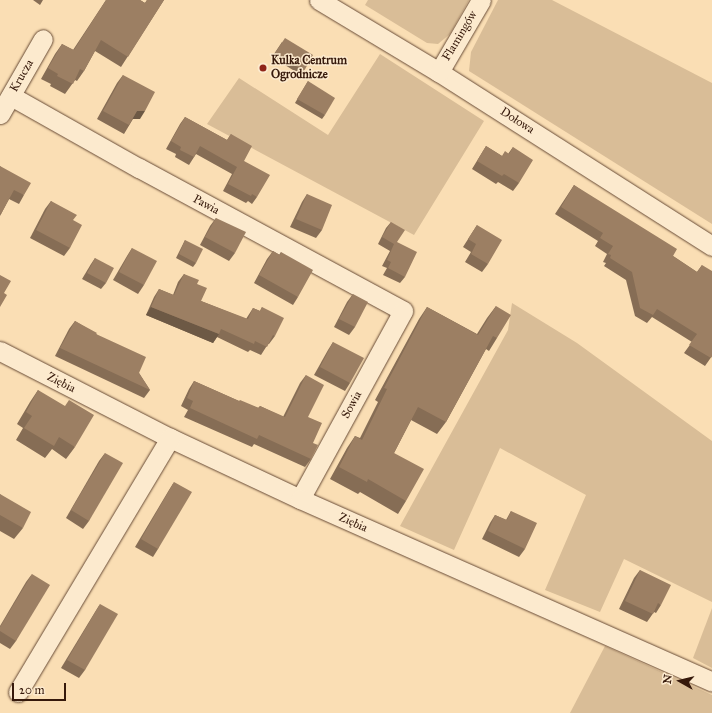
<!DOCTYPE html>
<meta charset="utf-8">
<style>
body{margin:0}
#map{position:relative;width:712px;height:713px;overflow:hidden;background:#fadeb4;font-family:"IM FELL Great Primer",serif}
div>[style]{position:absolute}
.green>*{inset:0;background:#d9bd97}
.roads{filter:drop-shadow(0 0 1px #674a35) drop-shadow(0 0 1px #674a35)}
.street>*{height:19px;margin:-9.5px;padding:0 9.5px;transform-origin:9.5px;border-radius:9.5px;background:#fceace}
.wall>*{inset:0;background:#866d55}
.shaded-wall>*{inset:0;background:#6d5945}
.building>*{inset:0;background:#9c7f63}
.dots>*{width:11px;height:11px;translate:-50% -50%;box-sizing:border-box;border:2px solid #fceace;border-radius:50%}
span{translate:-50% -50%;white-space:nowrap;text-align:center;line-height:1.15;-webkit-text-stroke:3px #fceace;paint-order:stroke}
.street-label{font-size:12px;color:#36190b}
.poi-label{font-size:12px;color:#36190b;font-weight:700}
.left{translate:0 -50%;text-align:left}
.north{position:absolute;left:660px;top:661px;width:40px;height:40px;-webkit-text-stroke:3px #fceace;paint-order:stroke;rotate:278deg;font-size:11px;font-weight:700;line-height:16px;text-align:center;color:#36190b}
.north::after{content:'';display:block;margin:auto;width:14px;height:18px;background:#36190b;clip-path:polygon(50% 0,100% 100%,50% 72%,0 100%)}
.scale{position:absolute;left:12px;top:683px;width:54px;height:18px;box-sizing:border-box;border:2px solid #36190b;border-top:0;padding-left:5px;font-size:12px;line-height:14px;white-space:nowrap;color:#36190b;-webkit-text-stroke:3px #fceace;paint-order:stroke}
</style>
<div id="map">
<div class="green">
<i style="clip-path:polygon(368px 0,469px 0,450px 34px,438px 44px,427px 43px,365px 5px)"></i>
<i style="clip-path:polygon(498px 0,552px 0,712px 83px,712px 224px,469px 71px,471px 52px)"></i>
<i style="clip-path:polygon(380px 54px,484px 121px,414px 235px,207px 124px,239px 78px,328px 135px)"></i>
<i style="clip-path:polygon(512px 303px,577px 343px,712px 441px,712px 602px,624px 559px,600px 612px,545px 590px,586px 495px,500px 448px,454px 550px,400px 526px,508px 330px)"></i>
<i style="clip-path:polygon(712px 608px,712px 668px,693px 658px)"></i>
<i style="clip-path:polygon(605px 646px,712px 695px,712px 713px,570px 713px)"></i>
</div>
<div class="roads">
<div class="street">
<i style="left:319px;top:0;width:140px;rotate:31deg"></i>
<i style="left:439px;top:72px;width:324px;rotate:32.5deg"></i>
<i style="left:439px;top:72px;width:83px;rotate:-59.7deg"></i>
<i style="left:11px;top:96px;width:147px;rotate:29.4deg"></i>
<i style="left:139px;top:168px;width:300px;rotate:28.4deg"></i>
<i style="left:403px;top:311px;width:214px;rotate:118.7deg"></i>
<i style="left:0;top:114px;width:86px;rotate:-60.2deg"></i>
<i style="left:0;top:351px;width:191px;rotate:27.1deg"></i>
<i style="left:170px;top:438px;width:144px;rotate:25.1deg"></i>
<i style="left:300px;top:499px;width:451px;rotate:23.9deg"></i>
<i style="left:18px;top:692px;width:296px;rotate:-59.1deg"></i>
</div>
</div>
<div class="wall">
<i style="clip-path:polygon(33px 0,43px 0,40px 5px)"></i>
<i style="clip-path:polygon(106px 0,140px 0,145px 3px,147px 0,164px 0,121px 67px,95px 51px,84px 71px,77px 81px,75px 80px,65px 94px,50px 86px,51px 84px,41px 79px,55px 54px,62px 44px,73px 50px)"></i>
<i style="clip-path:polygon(282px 42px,304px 71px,301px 75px,272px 57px)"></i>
<i style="clip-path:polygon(123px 75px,140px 119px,133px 119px,124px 134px,97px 119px,117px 83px)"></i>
<i style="clip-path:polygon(308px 81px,325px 115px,322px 119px,295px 103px)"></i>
<i style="clip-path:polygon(185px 117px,227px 140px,231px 134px,244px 161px,257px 197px,252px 204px,248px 201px,246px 203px,223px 191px,232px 174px,196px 154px,189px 165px,175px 157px,176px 154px,166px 149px,180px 124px)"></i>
<i style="clip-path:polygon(486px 146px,502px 156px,508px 154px,513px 147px,519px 183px,513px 191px,498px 182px,496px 184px,472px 169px)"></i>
<i style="clip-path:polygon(0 166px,24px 195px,19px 204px,9px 199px,0 216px)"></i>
<i style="clip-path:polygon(574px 185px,673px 256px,697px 272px,702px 265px,712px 356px,705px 366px,684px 353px,692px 342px,652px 317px,647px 323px,635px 316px,626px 280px,604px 266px,606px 263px,603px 262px,607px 254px,595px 246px,598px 241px,555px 214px)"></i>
<i style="clip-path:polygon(307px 194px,322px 230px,316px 238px,290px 227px,302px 202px)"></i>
<i style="clip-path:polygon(51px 201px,73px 220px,70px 248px,64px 256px,30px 238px,45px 209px)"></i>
<i style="clip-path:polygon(216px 218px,235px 253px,229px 261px,200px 245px,210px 226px)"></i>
<i style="clip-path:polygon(391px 222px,405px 277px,400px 283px,383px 275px,387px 268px,382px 266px,390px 251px,378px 244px,386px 228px)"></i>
<i style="clip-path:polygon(477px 225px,488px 264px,482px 272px,465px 262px,471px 252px,463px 247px)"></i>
<i style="clip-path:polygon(185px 240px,196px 263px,193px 267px,176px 258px)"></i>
<i style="clip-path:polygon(132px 248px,144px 285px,138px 294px,113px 280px,127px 256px)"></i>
<i style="clip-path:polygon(273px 251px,279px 255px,281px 252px,298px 297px,293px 305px,254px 283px,267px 259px)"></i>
<i style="clip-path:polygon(95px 258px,106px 283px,101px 289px,82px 279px,91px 264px)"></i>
<i style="clip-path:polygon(184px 274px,197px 284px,201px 301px,246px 319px,253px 308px,260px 311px,262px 307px,275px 336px,269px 344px,268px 344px,261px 355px,250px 350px,248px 352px,217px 337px,213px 343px,146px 315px,154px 297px,159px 289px,173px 295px,178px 282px)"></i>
<i style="clip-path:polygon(353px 294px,355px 327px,349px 335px,334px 327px,347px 302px)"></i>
<i style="clip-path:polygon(496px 306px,497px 338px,489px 351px,486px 349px,446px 422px,437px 434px,411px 420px,394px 453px,406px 501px,398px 514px,360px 492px,358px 494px,330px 479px,347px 448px,355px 436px,360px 438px,378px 402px,375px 400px,419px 319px,427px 307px,477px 334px,487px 318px)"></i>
<i style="clip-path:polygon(75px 321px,96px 334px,139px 373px,150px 390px,144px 398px,55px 356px,69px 329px)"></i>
<i style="clip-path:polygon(333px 342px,350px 383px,345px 391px,314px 375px,328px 350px)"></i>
<i style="clip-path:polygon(306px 375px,308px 417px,313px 443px,311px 459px,305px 467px,254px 444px,252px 447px,184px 417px,188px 410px,181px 406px,189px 389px,194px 381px,239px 401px,258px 408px,260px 406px,283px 417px,300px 383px)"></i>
<i style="clip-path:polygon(38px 390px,75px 447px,66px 459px,52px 449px,45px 458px,16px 440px,23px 428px,17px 424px,30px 402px)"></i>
<i style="clip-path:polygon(105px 453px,89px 521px,83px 529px,66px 518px,99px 461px)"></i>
<i style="clip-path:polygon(174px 482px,158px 549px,153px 557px,135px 547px,169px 490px)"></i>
<i style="clip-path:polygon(0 494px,23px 528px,14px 539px,0 531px)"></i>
<i style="clip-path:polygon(511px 511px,525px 549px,519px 557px,482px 539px,490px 523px,495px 515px,506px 520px)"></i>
<i style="clip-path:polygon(640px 570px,661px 605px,656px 613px,654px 612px,647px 622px,619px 609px,634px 578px)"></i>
<i style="clip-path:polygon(32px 574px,16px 641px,10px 649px,0 643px,0 626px,26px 582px)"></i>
<i style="clip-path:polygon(100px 604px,85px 670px,79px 678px,61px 668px,95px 612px)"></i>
</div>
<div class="shaded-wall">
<i style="clip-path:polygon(137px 111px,145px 111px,140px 119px,132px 119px)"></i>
<i style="clip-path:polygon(151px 307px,219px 334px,213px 343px,146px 315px)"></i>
</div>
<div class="building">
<i style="clip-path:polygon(106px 0,140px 0,145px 3px,147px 0,164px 0,128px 57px,101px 40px,84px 71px,80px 69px,73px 84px,57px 76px,58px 74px,48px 68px,62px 44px,74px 50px)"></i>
<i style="clip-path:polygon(285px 38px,313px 55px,304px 71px,275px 53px)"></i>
<i style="clip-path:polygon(123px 75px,155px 92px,145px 111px,137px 111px,129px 125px,103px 111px)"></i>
<i style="clip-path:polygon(308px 81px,335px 98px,325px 115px,297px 99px)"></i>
<i style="clip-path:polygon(185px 117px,227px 140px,231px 134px,252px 146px,244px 161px,270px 175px,257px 197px,252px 194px,251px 196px,228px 184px,237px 167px,200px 146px,194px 157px,180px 150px,181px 147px,171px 141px)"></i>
<i style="clip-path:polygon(486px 146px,502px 156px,505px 151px,509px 154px,513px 147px,533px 160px,519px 183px,504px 174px,502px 176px,477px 161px)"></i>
<i style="clip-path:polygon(0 166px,31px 183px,24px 195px,14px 190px,1px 214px,0 213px)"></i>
<i style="clip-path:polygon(574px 185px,677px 249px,673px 256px,697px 272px,702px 265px,712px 271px,712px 356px,711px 358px,689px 345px,697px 334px,657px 309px,653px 315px,640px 308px,632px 272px,610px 258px,611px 255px,608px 254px,613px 246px,600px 238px,603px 233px,561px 207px)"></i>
<i style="clip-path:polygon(307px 194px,332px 205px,322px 230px,296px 219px)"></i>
<i style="clip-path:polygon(51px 201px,77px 215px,73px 220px,82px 225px,70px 248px,36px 230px)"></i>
<i style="clip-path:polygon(216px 218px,246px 232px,235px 253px,205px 237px)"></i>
<i style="clip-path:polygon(391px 222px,405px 230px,397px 242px,417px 252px,405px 277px,388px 268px,391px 262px,387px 260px,394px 244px,382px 237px)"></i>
<i style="clip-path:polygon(477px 225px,502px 240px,488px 264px,471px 254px,476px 244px,468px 239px)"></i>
<i style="clip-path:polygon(185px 240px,203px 249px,196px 263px,179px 254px)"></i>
<i style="clip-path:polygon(132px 248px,157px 261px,144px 285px,119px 272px)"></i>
<i style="clip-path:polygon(273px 251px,280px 255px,281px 252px,313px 270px,298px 297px,259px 275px)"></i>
<i style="clip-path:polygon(95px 258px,114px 268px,106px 283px,87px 273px)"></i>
<i style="clip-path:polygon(184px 274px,199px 280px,197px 284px,207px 288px,201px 301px,248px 319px,253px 308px,260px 311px,262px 307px,284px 318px,275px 336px,273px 335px,267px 347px,255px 341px,254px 344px,221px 329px,219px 334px,151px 307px,159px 289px,174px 295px)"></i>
<i style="clip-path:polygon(0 275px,11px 281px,4px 293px,7px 295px,0 307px)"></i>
<i style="clip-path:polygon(353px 294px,368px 302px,355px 327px,339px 319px)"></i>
<i style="clip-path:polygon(496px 306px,511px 315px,497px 338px,493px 336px,446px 422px,418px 407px,394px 453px,424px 469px,406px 501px,368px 479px,367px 482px,339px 467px,355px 436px,362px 440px,387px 389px,384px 388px,427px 307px,478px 335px)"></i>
<i style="clip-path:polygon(75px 321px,97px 333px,96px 334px,146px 357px,139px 373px,150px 390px,60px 348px)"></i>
<i style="clip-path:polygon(333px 342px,364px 358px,350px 383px,320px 367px)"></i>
<i style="clip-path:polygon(306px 375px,324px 385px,308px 417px,322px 423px,313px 443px,318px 445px,311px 459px,259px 435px,257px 439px,190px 408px,193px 401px,187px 398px,194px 381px,239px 401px,240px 400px,259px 408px,260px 406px,285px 417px)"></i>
<i style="clip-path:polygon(38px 390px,65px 406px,69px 400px,94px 415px,75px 447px,59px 437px,54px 446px,24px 428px,32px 416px,26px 412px)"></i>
<i style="clip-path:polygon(105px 453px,123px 463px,89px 521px,71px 510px)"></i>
<i style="clip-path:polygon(174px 482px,192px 492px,158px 549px,141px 539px)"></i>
<i style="clip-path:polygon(0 494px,31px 512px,23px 528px,0 515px)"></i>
<i style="clip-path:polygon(511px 511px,537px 523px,525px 549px,488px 531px,495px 515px,507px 520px)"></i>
<i style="clip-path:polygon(640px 570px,671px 585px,661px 605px,658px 603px,653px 614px,625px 601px)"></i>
<i style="clip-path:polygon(32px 574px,50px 585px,16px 641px,0 631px,0 627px)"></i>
<i style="clip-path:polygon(100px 604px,118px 614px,85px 670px,67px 660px)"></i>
</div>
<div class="dots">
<i style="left:263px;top:68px;background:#8f2418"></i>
</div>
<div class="street-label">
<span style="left:460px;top:36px;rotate:-59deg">Flamingów</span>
<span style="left:22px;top:76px;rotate:-60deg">Krucza</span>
<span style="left:517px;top:121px;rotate:33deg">Dołowa</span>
<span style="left:206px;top:205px;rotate:28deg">Pawia</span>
<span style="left:61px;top:383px;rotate:27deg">Ziębia</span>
<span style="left:352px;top:405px;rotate:-61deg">Sowia</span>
<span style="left:353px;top:523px;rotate:24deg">Ziębia</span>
</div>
<div class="poi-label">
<span class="left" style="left:271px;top:68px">Kulka Centrum<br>Ogrodnicze</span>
</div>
<div class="north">N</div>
<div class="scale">20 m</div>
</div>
